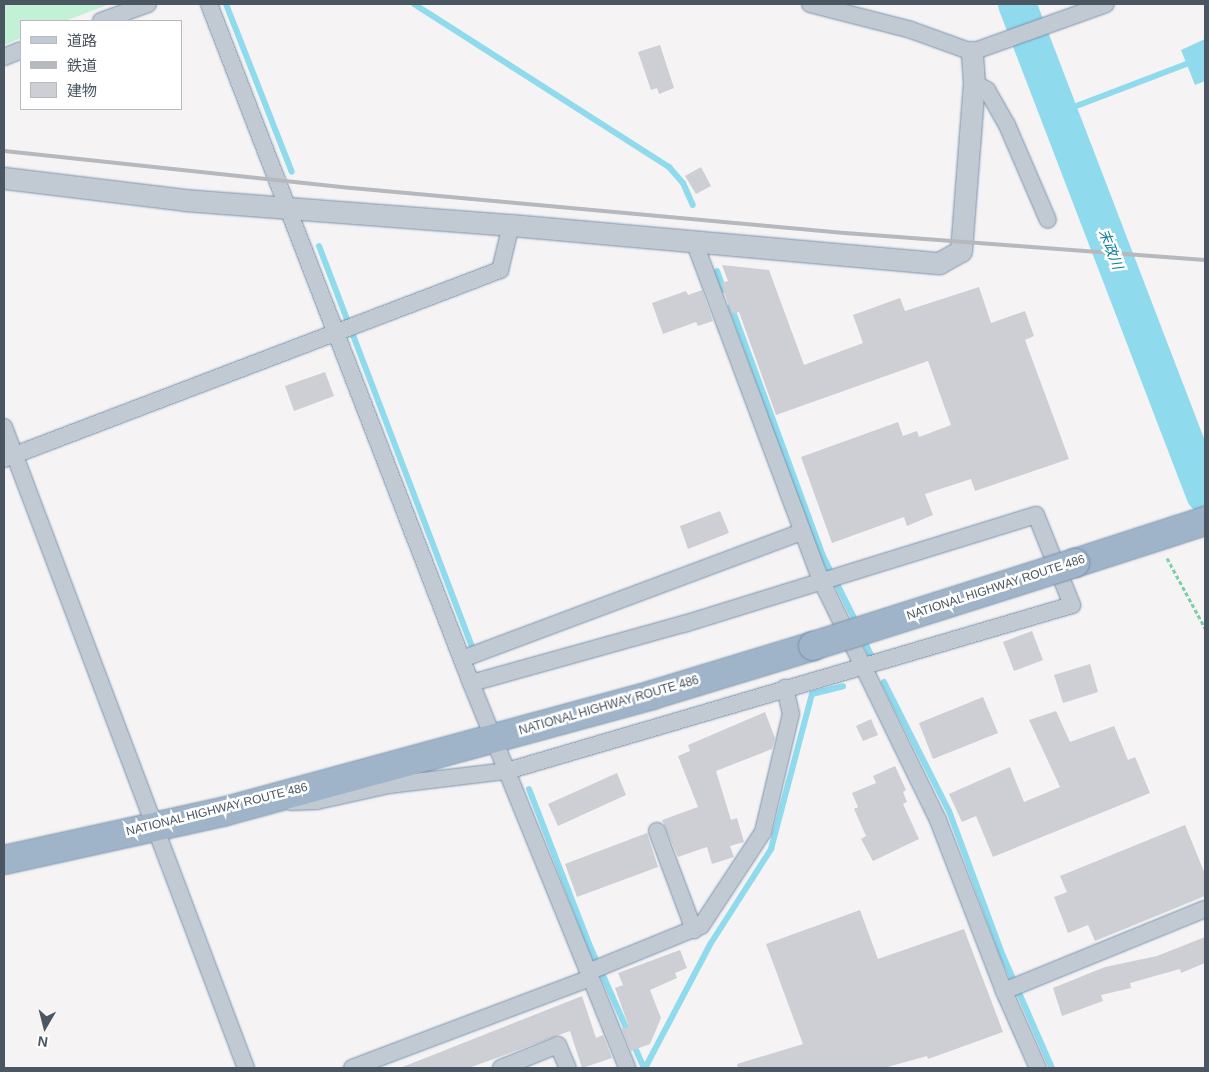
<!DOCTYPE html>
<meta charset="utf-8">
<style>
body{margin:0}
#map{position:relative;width:1209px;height:1072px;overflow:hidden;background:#f5f3f3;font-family:Arial,"Noto Sans JP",sans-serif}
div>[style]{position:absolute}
.green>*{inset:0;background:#c3f1d5}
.water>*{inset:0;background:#90daee}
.stream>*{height:6px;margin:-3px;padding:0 3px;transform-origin:3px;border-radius:3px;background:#90daee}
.river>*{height:38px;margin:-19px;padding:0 19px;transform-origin:19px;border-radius:19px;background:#90daee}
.building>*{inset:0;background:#cdcfd5}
.path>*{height:3px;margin-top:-1.5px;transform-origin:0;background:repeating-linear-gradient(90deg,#7ad0a6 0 4px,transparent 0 6.5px)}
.roads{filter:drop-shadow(0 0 1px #7690ad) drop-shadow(0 0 1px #7690ad)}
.minor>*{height:16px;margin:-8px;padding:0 8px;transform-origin:8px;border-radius:8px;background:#c1cad2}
.tertiary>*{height:21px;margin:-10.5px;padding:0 10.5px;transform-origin:10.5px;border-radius:10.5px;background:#c1cad2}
.trunk>*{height:28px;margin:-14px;padding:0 14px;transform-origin:14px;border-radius:14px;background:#9fb4c9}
.rail>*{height:4px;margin:-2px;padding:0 2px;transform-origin:2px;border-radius:2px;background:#b5b8bd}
.bridges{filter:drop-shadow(0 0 1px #7690ad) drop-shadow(0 0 1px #7690ad)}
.trunk-bridge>*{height:28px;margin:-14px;padding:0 14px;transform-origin:14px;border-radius:14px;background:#9fb4c9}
span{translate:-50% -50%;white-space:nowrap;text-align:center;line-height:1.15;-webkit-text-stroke:5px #fff;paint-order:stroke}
.street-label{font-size:12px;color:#4a5661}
.water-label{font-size:14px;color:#0c7c9b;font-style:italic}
.frame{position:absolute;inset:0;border:5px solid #4a5661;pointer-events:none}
.legend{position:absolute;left:20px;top:20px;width:162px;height:90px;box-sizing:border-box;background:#fff;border:1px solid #b7bbc0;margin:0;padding:6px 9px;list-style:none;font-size:15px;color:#4a5661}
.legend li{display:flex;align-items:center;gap:10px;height:25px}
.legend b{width:25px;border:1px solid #b7bbc0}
.north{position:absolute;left:20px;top:1002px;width:50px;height:50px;-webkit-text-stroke:4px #fff;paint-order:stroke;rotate:188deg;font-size:14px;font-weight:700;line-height:20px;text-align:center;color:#4a5661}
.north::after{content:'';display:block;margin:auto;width:18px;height:22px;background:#4a5661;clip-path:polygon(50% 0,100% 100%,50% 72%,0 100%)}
</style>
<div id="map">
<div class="green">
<i style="clip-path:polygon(4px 4px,110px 4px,65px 21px,21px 21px,21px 38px,4px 45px)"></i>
</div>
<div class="water">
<i style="clip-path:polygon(1205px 39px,1205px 81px,1195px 85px,1181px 50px)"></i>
</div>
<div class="stream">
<i style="left:226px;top:4px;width:180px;rotate:68.6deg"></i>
<i style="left:414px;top:4px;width:303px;rotate:32.6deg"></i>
<i style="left:669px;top:167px;width:21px;rotate:49deg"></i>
<i style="left:683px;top:183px;width:24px;rotate:66deg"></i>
<i style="left:1058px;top:113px;width:157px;rotate:-20.9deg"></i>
<i style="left:319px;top:246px;width:428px;rotate:69.1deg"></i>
<i style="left:717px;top:271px;width:20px;rotate:70deg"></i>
<i style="left:731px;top:306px;width:266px;rotate:69.8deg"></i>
<i style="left:823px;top:556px;width:76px;rotate:63.4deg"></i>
<i style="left:863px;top:638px;width:19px;rotate:65deg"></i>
<i style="left:884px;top:682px;width:144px;rotate:63.3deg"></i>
<i style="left:949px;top:811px;width:155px;rotate:69.6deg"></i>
<i style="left:1003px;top:956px;width:122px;rotate:66.4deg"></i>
<i style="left:529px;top:789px;width:166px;rotate:68.8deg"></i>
<i style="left:589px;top:944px;width:136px;rotate:66.1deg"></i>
<i style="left:645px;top:1068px;width:141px;rotate:-62.2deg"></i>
<i style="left:711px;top:943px;width:112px;rotate:-57.4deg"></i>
<i style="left:771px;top:849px;width:160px;rotate:-75.2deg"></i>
<i style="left:812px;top:694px;width:32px;rotate:-14deg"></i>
</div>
<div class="river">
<i style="left:1017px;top:4px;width:525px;rotate:69.01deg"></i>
</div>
<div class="building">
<i style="clip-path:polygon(660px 45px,674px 88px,659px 94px,657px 88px,651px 90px,638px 52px)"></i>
<i style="clip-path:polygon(701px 167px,711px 186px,696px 194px,685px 176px)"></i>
<i style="clip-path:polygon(722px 265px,769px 270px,804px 365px,863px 343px,853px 315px,900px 298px,905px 311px,979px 287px,991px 323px,1025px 311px,1034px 336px,1025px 340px,1069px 459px,975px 491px,971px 479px,925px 494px,933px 515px,907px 526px,904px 517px,832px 543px,801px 457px,898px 422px,903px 436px,917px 431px,919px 437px,951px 425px,928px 361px,776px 415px,739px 312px,732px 314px,721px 283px,728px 281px)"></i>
<i style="clip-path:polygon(702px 290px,713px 321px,698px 326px,696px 322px,663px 334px,652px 303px,686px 291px,688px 295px)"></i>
<i style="clip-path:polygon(325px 372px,334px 396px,294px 411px,285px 386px)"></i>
<i style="clip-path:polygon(720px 511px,729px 533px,688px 549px,680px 526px)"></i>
<i style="clip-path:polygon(1032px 631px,1043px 660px,1014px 671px,1003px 642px)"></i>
<i style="clip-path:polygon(1090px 664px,1098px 692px,1063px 703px,1054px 675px)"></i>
<i style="clip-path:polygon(983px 697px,998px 733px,933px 759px,919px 723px)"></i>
<i style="clip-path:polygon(1056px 711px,1070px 742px,1114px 726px,1128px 760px,1135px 757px,1150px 793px,993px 857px,976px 816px,962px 822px,949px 794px,1010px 767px,1024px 802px,1060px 787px,1029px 720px)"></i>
<i style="clip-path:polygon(765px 712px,775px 738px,772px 749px,716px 771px,731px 820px,737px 818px,744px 842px,730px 846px,734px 857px,712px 864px,707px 847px,678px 857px,662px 820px,698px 807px,678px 756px,690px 751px,688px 745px)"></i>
<i style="clip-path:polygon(871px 719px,878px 735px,863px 741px,856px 726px)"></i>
<i style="clip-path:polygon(895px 766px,906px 790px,903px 792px,907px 802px,903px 804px,919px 839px,873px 861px,861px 839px,866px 836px,854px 809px,858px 807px,852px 793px,876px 783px,873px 776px)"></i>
<i style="clip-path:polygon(617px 773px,626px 795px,558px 826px,548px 804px)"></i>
<i style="clip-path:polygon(1185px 825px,1205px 874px,1205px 896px,1095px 941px,1088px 925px,1068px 933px,1054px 897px,1067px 892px,1060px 876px)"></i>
<i style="clip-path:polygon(647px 833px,658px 867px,577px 897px,565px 864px)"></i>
<i style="clip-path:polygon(860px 910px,878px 959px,964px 929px,1003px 1032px,928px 1059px,927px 1056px,884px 1068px,738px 1068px,737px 1064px,803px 1044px,766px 944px)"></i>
<i style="clip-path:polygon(1205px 937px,1205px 963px,1181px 973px,1180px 969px,1130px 983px,1131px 988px,1101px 995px,1103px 1001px,1062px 1016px,1053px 988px,1105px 967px,1157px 956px)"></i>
<i style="clip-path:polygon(680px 950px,687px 968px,675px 973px,677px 978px,650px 990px,661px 1018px,650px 1044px,631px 1051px,622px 1029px,629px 1027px,615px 988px,623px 985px,618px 973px)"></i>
<i style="clip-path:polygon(582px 996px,596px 1038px,603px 1035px,612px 1058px,582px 1068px,570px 1031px,469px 1068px,400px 1068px)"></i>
</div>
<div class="path">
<i style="left:1167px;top:558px;width:80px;rotate:61.5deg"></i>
</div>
<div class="roads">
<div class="minor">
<i style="left:209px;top:4px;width:728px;rotate:68.9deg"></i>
<i style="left:471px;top:683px;width:415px;rotate:67.9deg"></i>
<i style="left:810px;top:4px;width:104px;rotate:14.4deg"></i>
<i style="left:911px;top:30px;width:65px;rotate:19.8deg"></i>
<i style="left:972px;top:52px;width:142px;rotate:-19.7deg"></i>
<i style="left:101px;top:21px;width:50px;rotate:-19.9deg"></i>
<i style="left:4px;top:57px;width:18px;rotate:-22deg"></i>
<i style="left:974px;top:83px;width:15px;rotate:28deg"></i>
<i style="left:987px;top:90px;width:40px;rotate:60.3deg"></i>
<i style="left:1007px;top:125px;width:103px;rotate:66.7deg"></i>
<i style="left:694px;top:241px;width:362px;rotate:69.5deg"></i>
<i style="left:821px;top:580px;width:267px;rotate:64deg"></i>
<i style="left:938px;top:820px;width:183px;rotate:68.9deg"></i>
<i style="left:1004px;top:991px;width:84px;rotate:66.2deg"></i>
<i style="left:4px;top:427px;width:685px;rotate:69.32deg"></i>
<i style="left:4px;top:459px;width:531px;rotate:-20.86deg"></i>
<i style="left:500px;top:270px;width:46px;rotate:-76.3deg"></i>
<i style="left:462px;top:659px;width:363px;rotate:-20.5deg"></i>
<i style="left:291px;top:802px;width:26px;rotate:-2deg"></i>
<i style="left:317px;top:801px;width:74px;rotate:-12.5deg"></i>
<i style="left:389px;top:785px;width:119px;rotate:-6.8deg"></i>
<i style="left:507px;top:771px;width:589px;rotate:-16.37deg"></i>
<i style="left:1072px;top:605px;width:97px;rotate:-111.8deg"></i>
<i style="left:1036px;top:515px;width:369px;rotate:162.8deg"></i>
<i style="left:683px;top:624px;width:220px;rotate:164.4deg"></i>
<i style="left:657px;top:831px;width:106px;rotate:69.5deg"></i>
<i style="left:588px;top:972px;width:122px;rotate:-22.2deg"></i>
<i style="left:701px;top:926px;width:113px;rotate:-56.6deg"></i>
<i style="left:763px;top:832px;width:121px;rotate:-76.7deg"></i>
<i style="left:791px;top:714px;width:27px;rotate:-103deg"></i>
<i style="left:1004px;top:991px;width:217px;rotate:-22.2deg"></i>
<i style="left:352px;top:1068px;width:254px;rotate:-20.7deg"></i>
<i style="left:501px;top:1068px;width:61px;rotate:-22deg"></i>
<i style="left:558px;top:1045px;width:25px;rotate:67deg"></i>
</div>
<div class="tertiary">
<i style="left:4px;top:178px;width:182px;rotate:6.9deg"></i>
<i style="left:185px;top:200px;width:327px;rotate:4.4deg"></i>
<i style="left:511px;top:225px;width:430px;rotate:5.1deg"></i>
<i style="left:939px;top:263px;width:25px;rotate:-29deg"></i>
<i style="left:961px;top:251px;width:169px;rotate:-85.6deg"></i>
<i style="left:974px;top:83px;width:31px;rotate:-94deg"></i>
</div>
<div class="trunk">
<i style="left:1075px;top:563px;width:137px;rotate:-17.9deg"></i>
<i style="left:4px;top:860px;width:227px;rotate:-12.4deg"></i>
<i style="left:226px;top:811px;width:442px;rotate:-15.2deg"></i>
<i style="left:652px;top:695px;width:168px;rotate:-16.9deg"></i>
</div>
</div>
<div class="rail">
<i style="left:4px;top:151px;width:349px;rotate:6.1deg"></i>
<i style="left:351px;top:188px;width:496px;rotate:5.2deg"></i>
<i style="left:845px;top:233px;width:361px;rotate:4.3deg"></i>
</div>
<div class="bridges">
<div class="trunk-bridge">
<i style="left:813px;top:646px;width:275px;rotate:-17.6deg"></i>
</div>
</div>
<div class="street-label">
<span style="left:996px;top:588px;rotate:-18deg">NATIONAL HIGHWAY ROUTE 486</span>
<span style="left:609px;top:706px;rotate:-16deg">NATIONAL HIGHWAY ROUTE 486</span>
<span style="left:217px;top:810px;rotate:-14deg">NATIONAL HIGHWAY ROUTE 486</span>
</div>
<div class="water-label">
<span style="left:1111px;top:249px;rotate:69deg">末政川</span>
</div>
<div class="frame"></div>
<ul class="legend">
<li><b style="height:6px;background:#c1cad2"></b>道路</li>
<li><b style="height:6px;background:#b5b8bd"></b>鉄道</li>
<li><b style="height:14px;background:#cdcfd5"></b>建物</li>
</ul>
<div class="north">N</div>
</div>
